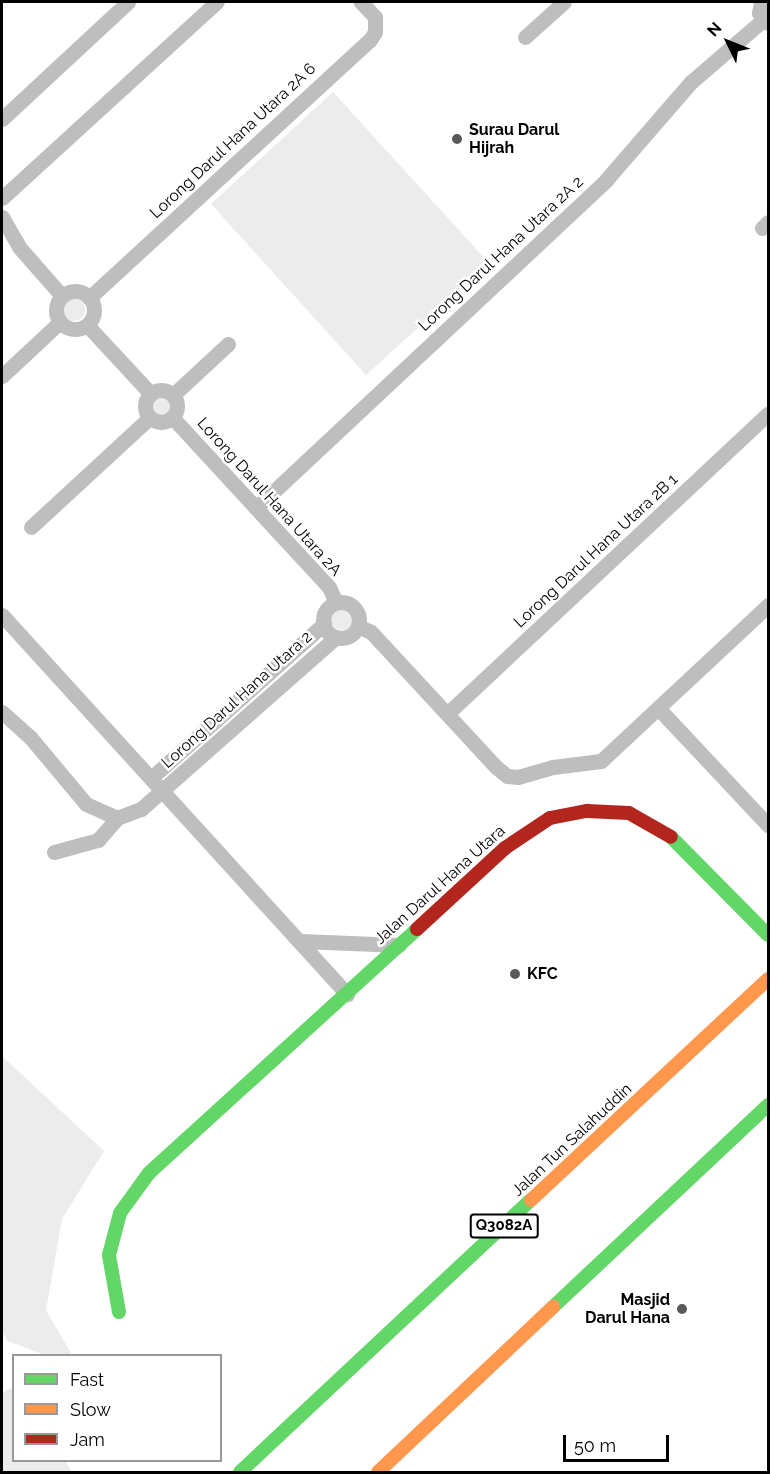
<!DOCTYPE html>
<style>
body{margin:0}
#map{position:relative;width:770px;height:1474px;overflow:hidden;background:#fff;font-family:Raleway,sans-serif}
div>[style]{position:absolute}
.green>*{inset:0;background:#ececec}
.round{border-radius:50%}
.street>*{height:15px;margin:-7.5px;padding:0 7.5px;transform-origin:7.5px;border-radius:7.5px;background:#bebebe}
.street>.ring{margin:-7.5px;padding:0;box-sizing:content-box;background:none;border:15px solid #bebebe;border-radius:50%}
.fast>*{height:14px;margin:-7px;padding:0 7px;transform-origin:7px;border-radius:7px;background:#63d668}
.slow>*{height:14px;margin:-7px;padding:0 7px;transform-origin:7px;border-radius:7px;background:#ff974d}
.jam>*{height:14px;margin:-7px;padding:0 7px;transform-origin:7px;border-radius:7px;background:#b3261e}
.dots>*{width:16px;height:16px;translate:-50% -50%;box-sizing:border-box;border:3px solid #fff;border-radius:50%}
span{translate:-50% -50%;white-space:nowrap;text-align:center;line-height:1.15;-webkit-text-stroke:5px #fff;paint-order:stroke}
.shield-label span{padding:2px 4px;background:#fff;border:2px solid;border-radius:4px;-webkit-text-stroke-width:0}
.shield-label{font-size:15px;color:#000;font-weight:700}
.poi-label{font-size:16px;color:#000;font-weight:700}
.left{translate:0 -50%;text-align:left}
.right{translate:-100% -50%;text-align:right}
.street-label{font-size:16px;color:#000}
.frame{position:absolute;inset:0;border:3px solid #000;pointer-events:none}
.legend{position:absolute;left:12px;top:1354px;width:210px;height:108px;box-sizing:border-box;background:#fff;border:2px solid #999;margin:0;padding:8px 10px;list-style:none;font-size:18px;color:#000}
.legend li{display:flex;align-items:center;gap:12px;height:30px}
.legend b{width:30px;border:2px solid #999}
.north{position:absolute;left:698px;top:12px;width:60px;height:60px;-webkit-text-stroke:4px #fff;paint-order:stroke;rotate:313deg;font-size:16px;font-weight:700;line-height:24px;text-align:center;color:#000}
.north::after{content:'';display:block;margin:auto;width:21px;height:27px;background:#000;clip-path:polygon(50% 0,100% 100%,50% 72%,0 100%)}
.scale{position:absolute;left:563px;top:1435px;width:106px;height:27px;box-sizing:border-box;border:3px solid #000;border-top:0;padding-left:8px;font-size:18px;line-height:21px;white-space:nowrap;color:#000;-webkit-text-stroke:4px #fff;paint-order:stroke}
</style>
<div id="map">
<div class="green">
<i style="clip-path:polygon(333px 92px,489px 263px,366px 375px,211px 204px)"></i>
<i class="round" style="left:63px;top:299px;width:22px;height:22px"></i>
<i class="round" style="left:150px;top:395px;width:22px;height:22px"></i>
<i class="round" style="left:331px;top:608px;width:22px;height:22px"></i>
<i style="clip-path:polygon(2px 1056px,104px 1151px,62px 1219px,46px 1310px,72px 1355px,45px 1355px,8px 1341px,2px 1332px)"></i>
<i style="clip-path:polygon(13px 1387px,14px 1460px,66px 1461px,71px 1472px,2px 1472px,2px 1393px)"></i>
</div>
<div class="street">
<i style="left:761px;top:2px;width:11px;rotate:100deg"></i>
<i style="left:759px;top:13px;width:13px;rotate:48deg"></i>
<i style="left:525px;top:37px;width:52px;rotate:-41.9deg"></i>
<i style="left:2px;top:119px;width:172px;rotate:-42.9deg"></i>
<i style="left:2px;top:198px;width:291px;rotate:-42.4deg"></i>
<i style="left:2px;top:217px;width:34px;rotate:60deg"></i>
<i style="left:19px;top:247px;width:65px;rotate:48.7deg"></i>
<i style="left:762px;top:228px;width:8px;rotate:-45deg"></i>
<i class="ring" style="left:56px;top:291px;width:23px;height:23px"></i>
<i style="left:89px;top:298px;width:381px;rotate:-42.6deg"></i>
<i style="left:370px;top:40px;width:9px;rotate:-58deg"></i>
<i style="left:375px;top:32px;width:15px;rotate:-90deg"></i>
<i style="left:375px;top:17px;width:21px;rotate:-133deg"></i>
<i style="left:87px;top:325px;width:94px;rotate:47.2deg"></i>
<i style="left:2px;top:376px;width:79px;rotate:-43deg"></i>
<i class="ring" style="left:145px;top:390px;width:17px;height:17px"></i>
<i style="left:173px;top:395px;width:75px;rotate:-42.8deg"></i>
<i style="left:172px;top:417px;width:231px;rotate:47.3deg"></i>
<i style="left:329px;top:587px;width:17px;rotate:66deg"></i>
<i style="left:256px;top:508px;width:480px;rotate:-43.1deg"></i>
<i style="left:606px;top:180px;width:130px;rotate:-49.1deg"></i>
<i style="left:691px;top:82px;width:95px;rotate:-40.7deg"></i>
<i style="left:31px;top:527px;width:162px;rotate:-42.7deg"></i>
<i class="ring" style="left:323px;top:602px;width:21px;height:21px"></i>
<i style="left:2px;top:615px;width:513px;rotate:47.69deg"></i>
<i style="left:358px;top:626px;width:14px;rotate:25deg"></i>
<i style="left:371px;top:632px;width:184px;rotate:47.2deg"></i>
<i style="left:496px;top:767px;width:14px;rotate:39deg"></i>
<i style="left:507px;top:776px;width:11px;rotate:5deg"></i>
<i style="left:518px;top:777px;width:36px;rotate:-16deg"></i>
<i style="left:553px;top:767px;width:48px;rotate:-7.1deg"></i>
<i style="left:601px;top:761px;width:229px;rotate:-43deg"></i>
<i style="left:658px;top:708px;width:161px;rotate:46.8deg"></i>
<i style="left:2px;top:712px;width:38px;rotate:42deg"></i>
<i style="left:30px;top:737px;width:87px;rotate:50.1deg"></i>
<i style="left:86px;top:804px;width:34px;rotate:24deg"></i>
<i style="left:448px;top:713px;width:438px;rotate:-43.1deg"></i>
<i style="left:151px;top:778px;width:232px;rotate:-41.7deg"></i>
<i style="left:54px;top:852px;width:46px;rotate:-15.3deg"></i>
<i style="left:98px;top:840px;width:29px;rotate:-49deg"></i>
<i style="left:117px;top:818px;width:26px;rotate:-21deg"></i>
<i style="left:141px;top:809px;width:260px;rotate:-41.4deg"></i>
<i style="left:301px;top:941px;width:98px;rotate:2.3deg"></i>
</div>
<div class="fast">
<i style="left:671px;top:837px;width:138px;rotate:45.3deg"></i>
<i style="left:553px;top:1307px;width:295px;rotate:-43.2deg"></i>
<i style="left:119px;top:1312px;width:58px;rotate:-100deg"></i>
<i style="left:109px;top:1255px;width:43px;rotate:-75.3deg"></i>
<i style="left:120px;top:1213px;width:49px;rotate:-54.1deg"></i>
<i style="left:149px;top:1173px;width:362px;rotate:-42.3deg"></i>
<i style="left:240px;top:1472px;width:398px;rotate:-43.1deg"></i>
</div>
<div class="slow">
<i style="left:531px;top:1200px;width:324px;rotate:-43deg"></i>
<i style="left:378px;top:1472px;width:241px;rotate:-43.3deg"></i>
</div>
<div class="jam">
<i style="left:417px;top:929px;width:120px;rotate:-42.6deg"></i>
<i style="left:505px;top:848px;width:54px;rotate:-33.7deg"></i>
<i style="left:550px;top:818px;width:38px;rotate:-11deg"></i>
<i style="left:587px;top:811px;width:42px;rotate:2.7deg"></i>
<i style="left:629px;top:813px;width:48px;rotate:29.7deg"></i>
</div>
<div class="dots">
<i style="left:457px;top:139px;background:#595959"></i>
<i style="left:515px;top:974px;background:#595959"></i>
<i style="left:682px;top:1309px;background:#595959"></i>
</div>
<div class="shield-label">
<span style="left:504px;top:1226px">Q3082A</span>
</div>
<div class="poi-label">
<span class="left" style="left:469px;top:139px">Surau Darul<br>Hijrah</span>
<span class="left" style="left:527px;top:974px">KFC</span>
<span class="right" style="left:670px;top:1309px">Masjid<br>Darul Hana</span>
</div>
<div class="street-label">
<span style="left:233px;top:141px;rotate:-43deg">Lorong Darul Hana Utara 2A 6</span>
<span style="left:501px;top:254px;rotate:-43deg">Lorong Darul Hana Utara 2A 2</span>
<span style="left:269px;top:497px;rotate:48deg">Lorong Darul Hana Utara 2A</span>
<span style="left:596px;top:551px;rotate:-43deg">Lorong Darul Hana Utara 2B 1</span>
<span style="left:237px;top:700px;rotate:-42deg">Lorong Darul Hana Utara 2</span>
<span style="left:440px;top:885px;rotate:-42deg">Jalan Darul Hana Utara</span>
<span style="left:572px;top:1140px;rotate:-43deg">Jalan Tun Salahuddin</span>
</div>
<div class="frame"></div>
<ul class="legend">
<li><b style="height:8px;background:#63d668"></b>Fast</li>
<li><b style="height:8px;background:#ff974d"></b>Slow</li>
<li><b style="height:8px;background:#b3261e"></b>Jam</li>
</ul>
<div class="north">N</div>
<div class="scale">50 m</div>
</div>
